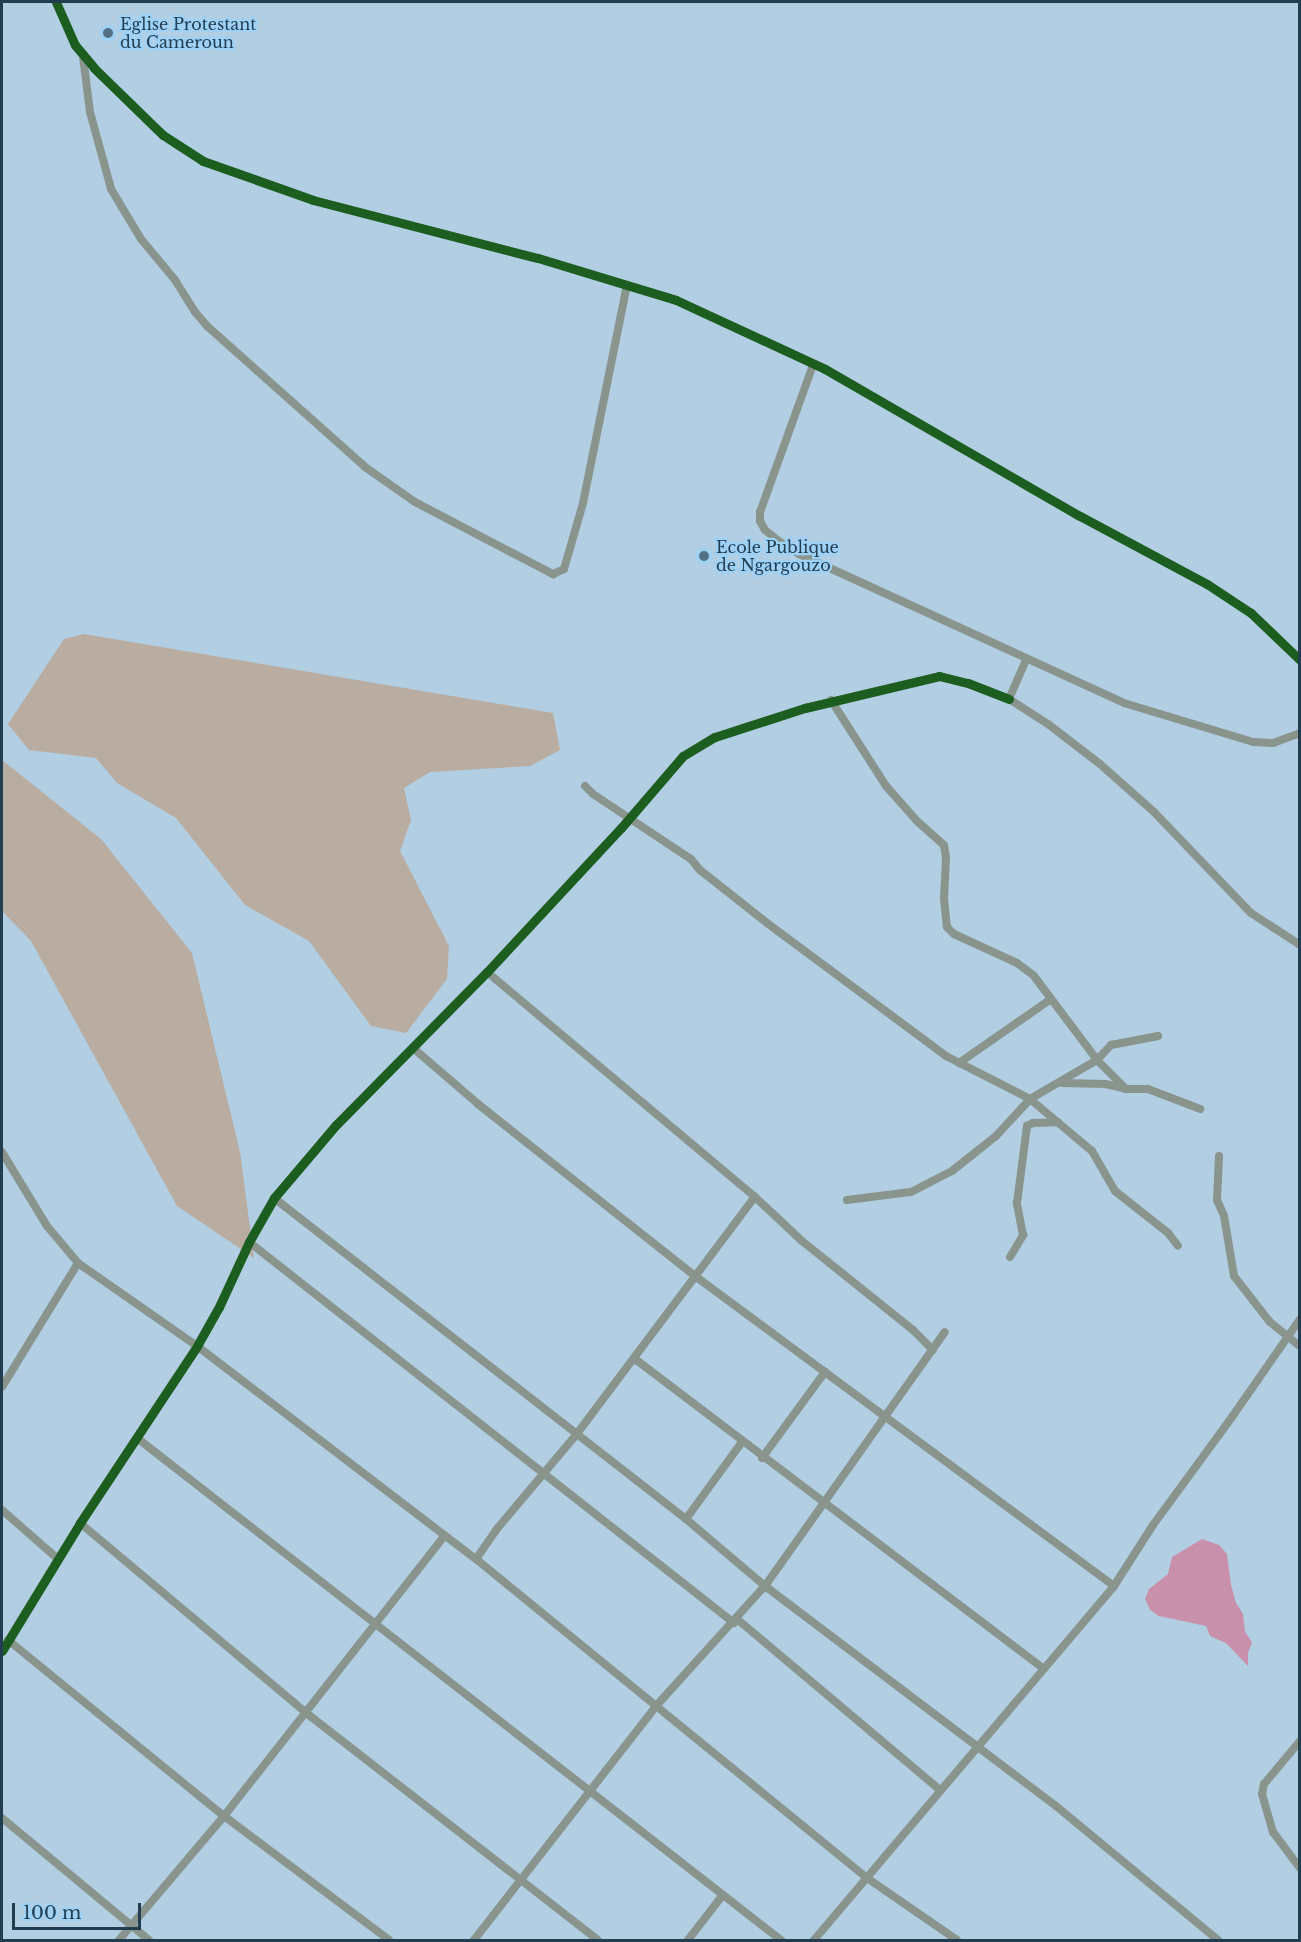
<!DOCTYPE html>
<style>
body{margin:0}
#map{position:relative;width:1301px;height:1942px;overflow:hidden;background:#b2cee2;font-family:"Libre Baskerville",serif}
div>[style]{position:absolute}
.green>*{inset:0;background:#b9aca1}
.water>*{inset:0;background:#c890ab}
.minor>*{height:8px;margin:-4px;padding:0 4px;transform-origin:4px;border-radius:4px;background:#89958c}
.cycleway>*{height:9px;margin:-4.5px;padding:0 4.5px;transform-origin:4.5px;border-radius:4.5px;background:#1b5e20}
.dots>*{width:16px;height:16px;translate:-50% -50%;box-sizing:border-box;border:3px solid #9ed1f6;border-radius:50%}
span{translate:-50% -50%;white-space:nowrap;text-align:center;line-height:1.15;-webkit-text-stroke:4.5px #9ed1f6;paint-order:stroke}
.poi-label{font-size:16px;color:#223d50}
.left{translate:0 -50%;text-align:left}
.frame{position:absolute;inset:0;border:3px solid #223d50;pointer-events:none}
.scale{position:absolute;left:12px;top:1903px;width:129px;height:27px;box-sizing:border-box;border:3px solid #223d50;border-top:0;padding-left:8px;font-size:18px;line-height:21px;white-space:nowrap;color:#223d50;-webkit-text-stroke:4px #9ed1f6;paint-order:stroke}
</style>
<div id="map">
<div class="green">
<i style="clip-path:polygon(84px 634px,553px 713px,560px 750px,530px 766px,430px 772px,404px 788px,411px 820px,400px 851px,449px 946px,447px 979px,406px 1033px,371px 1026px,309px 941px,245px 905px,176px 818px,117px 783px,96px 758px,29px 750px,8px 724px,64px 639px)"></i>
<i style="clip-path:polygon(2px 760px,101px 839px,192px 953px,240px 1152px,254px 1258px,177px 1206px,31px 941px,2px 911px)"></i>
</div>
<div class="water">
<i style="clip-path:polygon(1202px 1539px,1219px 1545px,1227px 1554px,1231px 1585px,1236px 1603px,1243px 1614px,1245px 1632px,1252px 1642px,1248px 1653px,1248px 1666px,1226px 1643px,1210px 1636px,1206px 1626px,1159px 1616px,1150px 1610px,1145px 1599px,1149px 1589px,1168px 1574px,1172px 1557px)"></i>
</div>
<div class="minor">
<i style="left:56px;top:2px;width:47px;rotate:66.2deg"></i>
<i style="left:75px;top:45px;width:30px;rotate:50deg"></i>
<i style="left:94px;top:68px;width:96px;rotate:44.2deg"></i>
<i style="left:163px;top:135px;width:48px;rotate:33deg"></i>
<i style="left:203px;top:161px;width:117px;rotate:19.5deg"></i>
<i style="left:313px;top:200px;width:232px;rotate:14.5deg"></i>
<i style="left:538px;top:258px;width:144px;rotate:16.9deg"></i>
<i style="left:676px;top:300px;width:164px;rotate:24.8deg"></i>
<i style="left:825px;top:369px;width:294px;rotate:30deg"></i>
<i style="left:1080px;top:516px;width:144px;rotate:28.2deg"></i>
<i style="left:1207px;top:584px;width:53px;rotate:33.4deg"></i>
<i style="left:1251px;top:613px;width:68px;rotate:43.8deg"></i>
<i style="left:83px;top:56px;width:56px;rotate:82.9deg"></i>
<i style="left:90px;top:112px;width:80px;rotate:74.7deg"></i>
<i style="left:111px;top:189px;width:58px;rotate:59deg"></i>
<i style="left:141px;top:239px;width:53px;rotate:50.3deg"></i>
<i style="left:175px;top:280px;width:38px;rotate:58deg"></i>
<i style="left:195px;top:312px;width:18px;rotate:49deg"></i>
<i style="left:207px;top:326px;width:212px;rotate:41.7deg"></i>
<i style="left:365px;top:467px;width:61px;rotate:35deg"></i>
<i style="left:415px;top:502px;width:156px;rotate:27.6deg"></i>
<i style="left:553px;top:574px;width:12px;rotate:-24deg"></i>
<i style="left:564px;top:569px;width:69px;rotate:-73.9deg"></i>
<i style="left:583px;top:503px;width:222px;rotate:-78.6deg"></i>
<i style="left:813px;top:365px;width:156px;rotate:109.8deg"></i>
<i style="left:760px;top:512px;width:9px;rotate:90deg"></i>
<i style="left:760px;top:521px;width:10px;rotate:61deg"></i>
<i style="left:765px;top:530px;width:19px;rotate:39deg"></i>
<i style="left:780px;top:542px;width:22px;rotate:32deg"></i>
<i style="left:799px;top:554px;width:358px;rotate:24.6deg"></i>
<i style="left:1124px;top:703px;width:135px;rotate:16.8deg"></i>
<i style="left:1253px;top:742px;width:20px;rotate:3deg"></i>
<i style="left:1273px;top:743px;width:29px;rotate:-20deg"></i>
<i style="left:1026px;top:660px;width:43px;rotate:113.6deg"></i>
<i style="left:1009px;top:699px;width:46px;rotate:32.7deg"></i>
<i style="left:1048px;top:724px;width:66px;rotate:37.6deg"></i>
<i style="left:1100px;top:764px;width:72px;rotate:41.6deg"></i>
<i style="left:1154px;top:812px;width:140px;rotate:46.2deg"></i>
<i style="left:1251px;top:913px;width:59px;rotate:33.1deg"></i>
<i style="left:831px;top:700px;width:102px;rotate:57.4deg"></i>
<i style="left:886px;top:786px;width:47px;rotate:48.5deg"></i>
<i style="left:917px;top:821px;width:36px;rotate:42deg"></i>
<i style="left:944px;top:845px;width:12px;rotate:81deg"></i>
<i style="left:946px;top:857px;width:42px;rotate:92.7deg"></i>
<i style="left:944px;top:899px;width:28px;rotate:84deg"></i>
<i style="left:947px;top:927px;width:10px;rotate:45deg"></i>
<i style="left:954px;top:934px;width:69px;rotate:24.7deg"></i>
<i style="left:1017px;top:963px;width:21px;rotate:37deg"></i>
<i style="left:1034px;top:976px;width:105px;rotate:53.1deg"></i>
<i style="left:1097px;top:1060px;width:41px;rotate:45deg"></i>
<i style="left:585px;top:786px;width:11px;rotate:45deg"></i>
<i style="left:593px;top:794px;width:118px;rotate:33.6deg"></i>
<i style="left:691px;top:859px;width:14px;rotate:51deg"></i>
<i style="left:700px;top:870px;width:85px;rotate:38.3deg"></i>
<i style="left:767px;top:923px;width:223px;rotate:36.6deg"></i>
<i style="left:946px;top:1056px;width:94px;rotate:27.1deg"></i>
<i style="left:1030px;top:1099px;width:81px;rotate:40deg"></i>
<i style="left:1092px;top:1151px;width:46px;rotate:60.1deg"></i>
<i style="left:1115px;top:1191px;width:68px;rotate:38.4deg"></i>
<i style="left:1168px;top:1233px;width:16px;rotate:52deg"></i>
<i style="left:487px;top:972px;width:350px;rotate:40deg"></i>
<i style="left:755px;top:1197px;width:64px;rotate:43.1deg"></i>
<i style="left:802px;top:1241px;width:142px;rotate:38.7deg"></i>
<i style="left:913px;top:1330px;width:28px;rotate:45deg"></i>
<i style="left:413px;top:1048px;width:86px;rotate:40.7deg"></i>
<i style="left:478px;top:1104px;width:277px;rotate:38.4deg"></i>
<i style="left:695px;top:1276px;width:521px;rotate:36.5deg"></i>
<i style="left:959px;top:1063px;width:112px;rotate:-34.8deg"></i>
<i style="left:1062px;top:1083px;width:43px;rotate:1.3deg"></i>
<i style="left:1105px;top:1084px;width:22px;rotate:13deg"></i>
<i style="left:1126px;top:1089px;width:22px"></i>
<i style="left:1148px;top:1089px;width:56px;rotate:21deg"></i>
<i style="left:2px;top:1152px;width:87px;rotate:58.7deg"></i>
<i style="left:47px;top:1226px;width:48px;rotate:50deg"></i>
<i style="left:78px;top:1263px;width:145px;rotate:34.9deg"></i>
<i style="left:197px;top:1346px;width:351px;rotate:37.4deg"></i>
<i style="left:476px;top:1559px;width:505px;rotate:39.21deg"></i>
<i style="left:867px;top:1878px;width:109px;rotate:34.6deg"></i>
<i style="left:1219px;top:1156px;width:44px;rotate:92.6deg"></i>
<i style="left:1217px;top:1200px;width:17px;rotate:66deg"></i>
<i style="left:1224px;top:1216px;width:61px;rotate:80.5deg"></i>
<i style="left:1234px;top:1276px;width:58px;rotate:52deg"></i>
<i style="left:1270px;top:1322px;width:38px;rotate:39deg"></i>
<i style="left:274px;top:1198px;width:522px;rotate:37.92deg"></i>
<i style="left:686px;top:1519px;width:104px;rotate:40.3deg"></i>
<i style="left:765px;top:1586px;width:365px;rotate:37.1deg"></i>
<i style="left:1056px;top:1806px;width:210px;rotate:39.6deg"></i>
<i style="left:847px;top:1200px;width:64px;rotate:-7.1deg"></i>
<i style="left:911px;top:1192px;width:46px;rotate:-27.1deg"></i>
<i style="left:952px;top:1171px;width:56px;rotate:-38.5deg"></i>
<i style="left:996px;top:1136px;width:50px;rotate:-47.4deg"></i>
<i style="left:1030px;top:1099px;width:78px;rotate:-30.2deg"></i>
<i style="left:1097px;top:1060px;width:21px;rotate:-47deg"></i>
<i style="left:1111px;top:1045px;width:48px;rotate:-10.8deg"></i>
<i style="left:249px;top:1242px;width:617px;rotate:38.15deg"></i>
<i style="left:1010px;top:1257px;width:26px;rotate:-59deg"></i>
<i style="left:1023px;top:1235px;width:33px;rotate:-101deg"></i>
<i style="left:1017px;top:1203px;width:78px;rotate:-82.6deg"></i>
<i style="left:1027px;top:1126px;width:7px;rotate:-27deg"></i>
<i style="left:1033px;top:1123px;width:25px;rotate:-2deg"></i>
<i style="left:635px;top:1359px;width:513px;rotate:37.16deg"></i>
<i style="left:2px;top:1387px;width:145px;rotate:-58.5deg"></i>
<i style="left:137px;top:1438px;width:817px;rotate:37.94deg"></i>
<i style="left:762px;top:1458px;width:107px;rotate:-53.8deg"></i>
<i style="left:2px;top:1510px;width:74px;rotate:41.2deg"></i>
<i style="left:686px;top:1519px;width:95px;rotate:-54deg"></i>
<i style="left:80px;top:1523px;width:294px;rotate:40deg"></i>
<i style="left:305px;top:1712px;width:371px;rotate:37.9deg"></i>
<i style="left:476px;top:1559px;width:35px;rotate:-55deg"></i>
<i style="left:496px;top:1530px;width:124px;rotate:-49.9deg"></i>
<i style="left:576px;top:1435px;width:298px;rotate:-53.1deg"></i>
<i style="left:737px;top:1619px;width:265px;rotate:40.1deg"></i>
<i style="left:8px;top:1640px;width:279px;rotate:39.2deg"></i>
<i style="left:224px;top:1816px;width:206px;rotate:36.9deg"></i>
<i style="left:2px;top:1651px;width:150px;rotate:-58.6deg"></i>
<i style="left:80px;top:1523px;width:212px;rotate:-56.5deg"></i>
<i style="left:197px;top:1346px;width:45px;rotate:-60.6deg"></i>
<i style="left:219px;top:1307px;width:72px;rotate:-65.2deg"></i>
<i style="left:249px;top:1242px;width:51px;rotate:-60.4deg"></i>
<i style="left:274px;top:1198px;width:96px;rotate:-49.7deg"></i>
<i style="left:336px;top:1125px;width:215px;rotate:-45.4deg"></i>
<i style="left:487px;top:972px;width:197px;rotate:-47.1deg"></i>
<i style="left:621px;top:828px;width:95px;rotate:-49.3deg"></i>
<i style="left:683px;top:756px;width:37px;rotate:-31deg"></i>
<i style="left:715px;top:737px;width:95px;rotate:-17.9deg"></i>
<i style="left:805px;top:708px;width:138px;rotate:-13.4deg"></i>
<i style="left:939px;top:676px;width:30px;rotate:14deg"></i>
<i style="left:968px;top:683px;width:44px;rotate:21.3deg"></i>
<i style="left:1300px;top:1741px;width:56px;rotate:129.9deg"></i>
<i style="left:1264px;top:1784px;width:10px;rotate:101deg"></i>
<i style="left:1262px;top:1794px;width:40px;rotate:74deg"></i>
<i style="left:1273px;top:1832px;width:45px;rotate:53.1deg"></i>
<i style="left:2px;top:1818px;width:191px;rotate:39.7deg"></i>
<i style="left:119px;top:1940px;width:162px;rotate:-49.7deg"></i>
<i style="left:224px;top:1816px;width:357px;rotate:-51.8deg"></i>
<i style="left:474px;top:1940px;width:296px;rotate:-52.1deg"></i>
<i style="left:656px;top:1706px;width:162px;rotate:-47.8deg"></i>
<i style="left:765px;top:1586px;width:311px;rotate:-54.7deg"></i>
<i style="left:688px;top:1940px;width:56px;rotate:-52.3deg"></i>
<i style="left:814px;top:1940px;width:464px;rotate:-49.7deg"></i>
<i style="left:1114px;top:1586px;width:72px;rotate:-57.4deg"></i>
<i style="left:1153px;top:1525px;width:134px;rotate:-53.8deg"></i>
<i style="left:1232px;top:1417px;width:119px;rotate:-55.2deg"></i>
</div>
<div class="cycleway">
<i style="left:56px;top:2px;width:47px;rotate:66.2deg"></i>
<i style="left:75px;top:45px;width:30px;rotate:50deg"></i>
<i style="left:94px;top:68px;width:96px;rotate:44.2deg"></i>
<i style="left:163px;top:135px;width:48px;rotate:33deg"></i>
<i style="left:203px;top:161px;width:117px;rotate:19.5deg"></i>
<i style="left:313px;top:200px;width:232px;rotate:14.5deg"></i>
<i style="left:538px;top:258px;width:144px;rotate:16.9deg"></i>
<i style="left:676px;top:300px;width:164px;rotate:24.8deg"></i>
<i style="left:825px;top:369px;width:294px;rotate:30deg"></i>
<i style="left:1080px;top:516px;width:144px;rotate:28.2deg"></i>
<i style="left:1207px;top:584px;width:53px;rotate:33.4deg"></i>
<i style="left:1251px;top:613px;width:68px;rotate:43.8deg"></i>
<i style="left:2px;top:1651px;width:150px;rotate:-58.6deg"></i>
<i style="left:80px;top:1523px;width:212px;rotate:-56.5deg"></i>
<i style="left:197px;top:1346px;width:45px;rotate:-60.6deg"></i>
<i style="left:219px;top:1307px;width:72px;rotate:-65.2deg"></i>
<i style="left:249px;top:1242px;width:51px;rotate:-60.4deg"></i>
<i style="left:274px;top:1198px;width:96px;rotate:-49.7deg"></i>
<i style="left:336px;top:1125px;width:215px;rotate:-45.4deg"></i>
<i style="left:487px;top:972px;width:197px;rotate:-47.1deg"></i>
<i style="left:621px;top:828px;width:95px;rotate:-49.3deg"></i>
<i style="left:683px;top:756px;width:37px;rotate:-31deg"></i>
<i style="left:715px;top:737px;width:95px;rotate:-17.9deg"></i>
<i style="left:805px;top:708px;width:138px;rotate:-13.4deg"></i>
<i style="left:939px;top:676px;width:30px;rotate:14deg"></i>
<i style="left:968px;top:683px;width:44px;rotate:21.3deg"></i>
</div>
<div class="dots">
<i style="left:108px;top:33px;background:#547083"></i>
<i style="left:704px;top:556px;background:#547083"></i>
</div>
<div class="poi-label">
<span class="left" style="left:120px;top:33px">Eglise Protestant<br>du Cameroun</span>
<span class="left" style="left:716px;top:556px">Ecole Publique<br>de Ngargouzo</span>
</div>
<div class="frame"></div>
<div class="scale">100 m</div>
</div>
